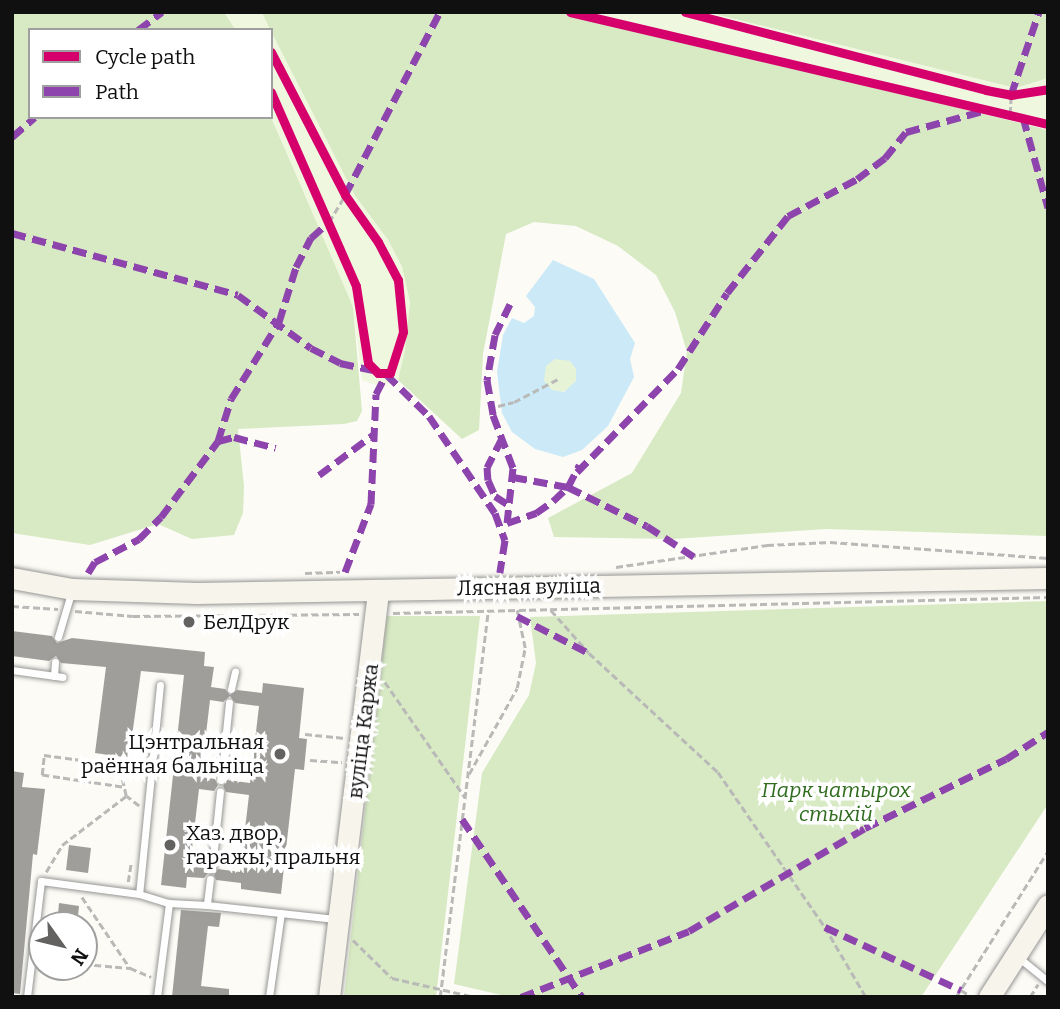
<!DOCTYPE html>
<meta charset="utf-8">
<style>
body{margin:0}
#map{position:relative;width:1060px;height:1009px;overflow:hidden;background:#fcfbf6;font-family:Bitter,serif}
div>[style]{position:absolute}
.green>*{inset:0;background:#e7f3d6}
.round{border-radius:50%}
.forest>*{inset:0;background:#d7eac3}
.pitch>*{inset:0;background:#f0f7df}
.water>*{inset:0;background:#cbe9f7}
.building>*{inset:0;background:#a09e9b}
.path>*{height:2.5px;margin-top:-1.25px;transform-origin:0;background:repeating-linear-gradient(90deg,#b9b9b8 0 7px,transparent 0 10.5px)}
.roads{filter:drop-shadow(0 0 2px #969694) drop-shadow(0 0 2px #969694)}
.lane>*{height:7px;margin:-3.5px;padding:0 3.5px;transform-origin:3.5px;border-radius:3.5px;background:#fffefe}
.secondary>*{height:21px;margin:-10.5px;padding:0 10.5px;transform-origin:10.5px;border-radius:10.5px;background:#f6f4eb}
.quiet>*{height:7px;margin-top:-3.5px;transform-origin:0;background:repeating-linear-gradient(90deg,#8e44ad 0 14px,transparent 0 21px)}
.cycleway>*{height:9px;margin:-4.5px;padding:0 4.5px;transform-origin:4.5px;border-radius:4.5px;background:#d6006c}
.dots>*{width:19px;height:19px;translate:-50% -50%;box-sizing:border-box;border:4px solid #fff;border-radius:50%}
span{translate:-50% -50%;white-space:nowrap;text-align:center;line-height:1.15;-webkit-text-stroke:7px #fff;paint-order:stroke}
.street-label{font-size:21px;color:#101010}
.poi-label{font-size:21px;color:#101010}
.left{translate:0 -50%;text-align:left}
.right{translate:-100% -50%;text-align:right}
.park-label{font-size:21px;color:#2f6c1d;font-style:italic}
.frame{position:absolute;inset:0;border:14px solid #101010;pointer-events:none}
.legend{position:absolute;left:28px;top:28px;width:245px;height:91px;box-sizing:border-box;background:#fff;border:2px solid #9f9f9f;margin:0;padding:9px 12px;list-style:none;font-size:21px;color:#101010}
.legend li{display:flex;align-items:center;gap:14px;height:35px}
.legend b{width:35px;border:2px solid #9f9f9f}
.north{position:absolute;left:28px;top:911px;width:70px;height:70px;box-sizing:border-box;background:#fff;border:2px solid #9f9f9f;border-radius:50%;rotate:124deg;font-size:19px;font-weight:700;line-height:28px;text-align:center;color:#101010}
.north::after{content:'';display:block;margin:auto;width:24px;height:32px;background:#636260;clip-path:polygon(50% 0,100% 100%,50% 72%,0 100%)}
</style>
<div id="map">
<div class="green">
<i class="round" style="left:543px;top:358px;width:34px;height:34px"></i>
</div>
<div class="forest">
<i style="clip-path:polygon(12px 12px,224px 12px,236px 30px,30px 30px,30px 117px,271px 117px,342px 277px,353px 307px,362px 411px,357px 421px,344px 424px,238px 429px,244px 486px,243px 513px,234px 535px,192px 539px,158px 524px,90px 545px,12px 533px)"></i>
<i style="clip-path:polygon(261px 12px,570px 12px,1048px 130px,1048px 536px,826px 529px,673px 539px,554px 537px,548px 518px,632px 473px,681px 393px,687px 352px,675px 312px,656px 275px,618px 246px,576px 226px,534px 222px,506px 234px,483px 354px,479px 430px,462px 439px,398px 380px,410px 303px,402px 267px,388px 240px,355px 196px)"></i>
<i style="clip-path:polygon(706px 12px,1048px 12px,1048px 100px,1015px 88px)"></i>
<i style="clip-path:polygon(1048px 601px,1048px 804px,921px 997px,510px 997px,454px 984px,482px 773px,529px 695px,536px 663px,530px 617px)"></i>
<i style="clip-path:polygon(387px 616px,480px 616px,436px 997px,344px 997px)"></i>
</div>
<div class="pitch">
<i style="clip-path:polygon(224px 12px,262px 12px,270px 30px,236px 30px)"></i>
<i style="clip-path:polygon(570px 12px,706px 12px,1015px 88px,1048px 78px,1048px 129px)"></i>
<i style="clip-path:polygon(271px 32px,355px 196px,388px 240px,402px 267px,410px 303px,405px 351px,398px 380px,379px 386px,362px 380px,353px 307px,271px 117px)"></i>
</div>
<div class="water">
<i style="clip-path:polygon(evenodd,553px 260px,594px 279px,635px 343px,630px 359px,634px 377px,608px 426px,582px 450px,563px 457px,535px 449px,512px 432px,502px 413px,497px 372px,503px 335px,512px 318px,524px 323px,534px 316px,535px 307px,526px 296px,553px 260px,555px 359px,570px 361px,576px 369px,576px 381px,564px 392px,552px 390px,544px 381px,546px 366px,555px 359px)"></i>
</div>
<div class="building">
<i style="clip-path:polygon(12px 631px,52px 636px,57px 643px,72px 638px,205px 652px,204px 666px,214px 667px,211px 687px,225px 689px,230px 695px,237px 690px,262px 693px,263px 683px,304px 688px,299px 738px,307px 739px,304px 770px,295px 769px,281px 894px,241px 889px,241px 883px,216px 880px,214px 875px,218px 869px,240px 872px,249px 795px,226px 792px,223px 786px,227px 780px,250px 783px,259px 706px,235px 703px,230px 696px,223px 702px,210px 700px,201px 777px,215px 779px,218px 785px,214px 791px,199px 789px,190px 866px,206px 868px,208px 873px,204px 878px,187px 877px,186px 888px,161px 885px,184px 675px,141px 671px,129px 758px,95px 753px,106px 667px,61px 663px,56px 656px,49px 661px,12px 656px)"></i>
<i style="clip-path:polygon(12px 771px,24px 773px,22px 787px,45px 789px,37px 855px,33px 854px,20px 994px,12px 993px)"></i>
<i style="clip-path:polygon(69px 845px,91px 848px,88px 873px,66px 870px)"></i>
<i style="clip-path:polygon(59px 903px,79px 906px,77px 925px,57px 925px)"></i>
<i style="clip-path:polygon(181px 910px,221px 913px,219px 927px,208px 926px,201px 986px,229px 989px,229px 997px,172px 997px)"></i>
</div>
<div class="path">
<i style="left:1010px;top:114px;width:19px;rotate:-87deg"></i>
<i style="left:329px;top:222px;width:31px;rotate:-59deg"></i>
<i style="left:498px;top:406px;width:16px;rotate:-14deg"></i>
<i style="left:514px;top:402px;width:52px;rotate:-27.6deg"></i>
<i style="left:616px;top:567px;width:153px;rotate:-8.3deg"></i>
<i style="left:767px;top:545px;width:63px;rotate:-2.7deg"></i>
<i style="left:830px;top:542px;width:219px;rotate:4.2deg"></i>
<i style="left:305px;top:573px;width:35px;rotate:-2deg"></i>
<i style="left:12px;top:606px;width:46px;rotate:3.7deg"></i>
<i style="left:551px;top:610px;width:57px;rotate:48.5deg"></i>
<i style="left:589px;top:653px;width:176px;rotate:42.7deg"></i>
<i style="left:718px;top:772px;width:188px;rotate:55.4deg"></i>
<i style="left:825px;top:927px;width:81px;rotate:59.6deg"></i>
<i style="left:75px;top:611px;width:58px;rotate:4.9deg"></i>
<i style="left:133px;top:616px;width:226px;rotate:-0.5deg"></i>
<i style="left:393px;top:613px;width:655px;rotate:-1.4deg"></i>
<i style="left:385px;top:682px;width:140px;rotate:55.2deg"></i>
<i style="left:305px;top:734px;width:40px;rotate:5.7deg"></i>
<i style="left:310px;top:760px;width:32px;rotate:4deg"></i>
<i style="left:469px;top:774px;width:98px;rotate:-60.8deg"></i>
<i style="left:517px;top:688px;width:41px;rotate:-78.7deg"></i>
<i style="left:525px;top:648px;width:39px;rotate:-102deg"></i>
<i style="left:122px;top:787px;width:81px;rotate:-171.5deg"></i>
<i style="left:42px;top:775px;width:20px;rotate:-84deg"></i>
<i style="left:44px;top:755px;width:83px;rotate:7.6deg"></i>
<i style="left:139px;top:806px;width:16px;rotate:-142deg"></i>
<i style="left:126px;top:796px;width:17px;rotate:-103deg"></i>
<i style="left:122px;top:779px;width:14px;rotate:-73deg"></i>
<i style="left:126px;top:766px;width:19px;rotate:-21deg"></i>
<i style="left:46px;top:872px;width:31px;rotate:-59deg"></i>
<i style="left:62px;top:845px;width:81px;rotate:-37.4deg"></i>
<i style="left:128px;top:882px;width:18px;rotate:-81deg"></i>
<i style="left:82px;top:897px;width:86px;rotate:55.9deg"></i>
<i style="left:130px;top:968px;width:23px;rotate:23deg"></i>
<i style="left:353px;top:940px;width:54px;rotate:44.3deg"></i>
<i style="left:392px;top:978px;width:85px;rotate:12.9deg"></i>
<i style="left:84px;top:964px;width:46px;rotate:5deg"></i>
<i style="left:961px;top:990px;width:13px;rotate:32deg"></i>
<i style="left:440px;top:997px;width:389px;rotate:-82.9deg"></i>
<i style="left:956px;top:997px;width:173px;rotate:-57.8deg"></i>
<i style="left:1030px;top:997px;width:15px;rotate:-58deg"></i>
</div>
<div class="roads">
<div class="lane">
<i style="left:58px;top:637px;width:46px;rotate:-73.5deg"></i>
<i style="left:12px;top:670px;width:51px;rotate:7.8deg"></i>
<i style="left:54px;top:676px;width:14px;rotate:-86deg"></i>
<i style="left:160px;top:685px;width:210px;rotate:95.7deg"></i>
<i style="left:139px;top:894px;width:31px;rotate:17deg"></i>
<i style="left:169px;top:903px;width:38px;rotate:3deg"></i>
<i style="left:231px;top:689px;width:18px;rotate:-77deg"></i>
<i style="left:221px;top:780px;width:78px;rotate:-84.1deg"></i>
<i style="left:212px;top:869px;width:78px;rotate:-84.1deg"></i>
<i style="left:210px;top:879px;width:26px;rotate:97deg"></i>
<i style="left:207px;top:905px;width:129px;rotate:6.2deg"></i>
<i style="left:1018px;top:957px;width:38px;rotate:39deg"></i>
<i style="left:27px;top:997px;width:117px;rotate:-83.1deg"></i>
<i style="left:41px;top:881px;width:99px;rotate:7.6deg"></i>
<i style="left:157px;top:997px;width:95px;rotate:-82.7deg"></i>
<i style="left:269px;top:997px;width:85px;rotate:-81.9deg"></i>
</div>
<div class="secondary">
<i style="left:12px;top:578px;width:61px;rotate:10.4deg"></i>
<i style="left:72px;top:589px;width:125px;rotate:1.8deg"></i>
<i style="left:197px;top:593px;width:851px;rotate:-1.01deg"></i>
<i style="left:329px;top:997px;width:410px;rotate:-83.1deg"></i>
<i style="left:989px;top:997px;width:109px;rotate:-57.3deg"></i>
</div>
</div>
<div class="quiet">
<i style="left:138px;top:30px;width:30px;rotate:-37deg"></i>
<i style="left:1011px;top:95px;width:88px;rotate:-71.4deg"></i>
<i style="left:1023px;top:117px;width:94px;rotate:74.6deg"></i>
<i style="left:12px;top:137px;width:30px;rotate:-41deg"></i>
<i style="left:345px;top:195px;width:206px;rotate:-62.6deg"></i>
<i style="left:12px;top:233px;width:234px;rotate:15.3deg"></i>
<i style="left:238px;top:295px;width:90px;rotate:36deg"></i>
<i style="left:311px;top:348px;width:33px;rotate:27deg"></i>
<i style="left:340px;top:363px;width:34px;rotate:12deg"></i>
<i style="left:510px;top:304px;width:34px;rotate:116deg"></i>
<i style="left:495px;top:335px;width:46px;rotate:100.1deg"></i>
<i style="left:487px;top:380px;width:36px;rotate:80deg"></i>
<i style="left:493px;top:415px;width:57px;rotate:69.3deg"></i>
<i style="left:513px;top:468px;width:55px;rotate:96.2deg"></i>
<i style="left:507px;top:523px;width:31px;rotate:-19deg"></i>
<i style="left:536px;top:513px;width:21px;rotate:-35deg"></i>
<i style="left:553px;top:501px;width:21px;rotate:-43deg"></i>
<i style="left:568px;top:487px;width:25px;rotate:-63deg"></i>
<i style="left:502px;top:438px;width:33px;rotate:117deg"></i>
<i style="left:487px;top:467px;width:13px;rotate:86deg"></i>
<i style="left:488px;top:480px;width:17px;rotate:66deg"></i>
<i style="left:495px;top:496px;width:17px;rotate:33deg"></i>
<i style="left:218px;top:441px;width:16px;rotate:-14deg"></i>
<i style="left:234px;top:437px;width:43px;rotate:14.7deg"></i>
<i style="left:577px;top:472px;width:144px;rotate:-45.6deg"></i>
<i style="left:678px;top:369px;width:90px;rotate:-57.2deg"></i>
<i style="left:727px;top:293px;width:98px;rotate:-51.6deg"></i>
<i style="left:788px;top:216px;width:78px;rotate:-28.2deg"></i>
<i style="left:857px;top:179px;width:35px;rotate:-37deg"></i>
<i style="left:885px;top:158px;width:33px;rotate:-51deg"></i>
<i style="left:906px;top:132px;width:80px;rotate:-15.3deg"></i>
<i style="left:319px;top:475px;width:69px;rotate:-36.7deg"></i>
<i style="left:513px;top:477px;width:56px;rotate:10.3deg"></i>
<i style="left:568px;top:487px;width:88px;rotate:26.3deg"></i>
<i style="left:647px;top:526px;width:59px;rotate:33.1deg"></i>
<i style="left:345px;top:572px;width:73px;rotate:-69.1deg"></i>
<i style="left:371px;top:504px;width:110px;rotate:-87.4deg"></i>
<i style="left:376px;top:394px;width:22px;rotate:-63deg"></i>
<i style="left:386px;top:374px;width:60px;rotate:44.3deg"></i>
<i style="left:429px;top:416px;width:117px;rotate:55.8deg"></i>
<i style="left:495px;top:513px;width:29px;rotate:70deg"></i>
<i style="left:505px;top:540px;width:33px;rotate:99deg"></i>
<i style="left:88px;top:573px;width:13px;rotate:-58deg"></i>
<i style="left:95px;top:562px;width:50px;rotate:-27.6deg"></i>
<i style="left:139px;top:539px;width:31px;rotate:-45deg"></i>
<i style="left:161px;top:517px;width:95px;rotate:-53.1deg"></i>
<i style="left:218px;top:441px;width:44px;rotate:-72.8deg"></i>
<i style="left:231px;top:399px;width:91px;rotate:-58.1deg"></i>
<i style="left:279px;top:322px;width:58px;rotate:-72.8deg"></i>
<i style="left:296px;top:267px;width:33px;rotate:-63deg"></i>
<i style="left:311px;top:238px;width:24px;rotate:-42deg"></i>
<i style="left:517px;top:616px;width:81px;rotate:27.2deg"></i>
<i style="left:462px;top:819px;width:215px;rotate:56deg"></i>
<i style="left:825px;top:927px;width:150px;rotate:24.9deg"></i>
<i style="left:521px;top:997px;width:180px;rotate:-21.4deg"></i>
<i style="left:689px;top:931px;width:204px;rotate:-30.3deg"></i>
<i style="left:865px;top:828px;width:157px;rotate:-26.1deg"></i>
<i style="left:1006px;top:759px;width:50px;rotate:-32.7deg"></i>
</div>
<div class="cycleway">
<i style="left:570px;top:12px;width:491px;rotate:13.2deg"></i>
<i style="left:685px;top:12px;width:311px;rotate:14.5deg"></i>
<i style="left:986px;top:90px;width:25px;rotate:11deg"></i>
<i style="left:1011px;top:95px;width:37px;rotate:-9deg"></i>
<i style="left:271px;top:52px;width:161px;rotate:62.6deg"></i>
<i style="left:345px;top:195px;width:57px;rotate:54.9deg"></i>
<i style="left:378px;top:242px;width:43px;rotate:62.2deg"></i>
<i style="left:398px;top:280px;width:52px;rotate:84.5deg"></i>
<i style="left:403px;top:332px;width:43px;rotate:107.6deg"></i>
<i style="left:390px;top:373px;width:12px;rotate:180deg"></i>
<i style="left:378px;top:373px;width:14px;rotate:-135deg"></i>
<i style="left:368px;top:363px;width:78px;rotate:-98.9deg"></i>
<i style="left:356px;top:286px;width:212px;rotate:-113.7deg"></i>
</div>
<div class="dots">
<i style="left:189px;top:622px;background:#636260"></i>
<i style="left:280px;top:754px;background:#636260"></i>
<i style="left:170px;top:845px;background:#636260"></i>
</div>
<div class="street-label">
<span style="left:529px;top:587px;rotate:-1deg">Лясная вуліца</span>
<span style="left:363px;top:731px;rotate:-83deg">вуліца Каржа</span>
</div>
<div class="poi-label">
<span class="left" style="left:203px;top:622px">БелДрук</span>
<span class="right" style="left:264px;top:754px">Цэнтральная<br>раённая бальніца</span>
<span class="left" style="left:186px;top:845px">Хаз. двор,<br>гаражы, пральня</span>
</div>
<div class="park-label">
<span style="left:836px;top:802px">Парк чатырох<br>стыхій</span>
</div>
<div class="frame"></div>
<ul class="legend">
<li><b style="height:9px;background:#d6006c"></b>Cycle path</li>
<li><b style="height:9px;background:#8e44ad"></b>Path</li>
</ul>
<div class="north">N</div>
</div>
